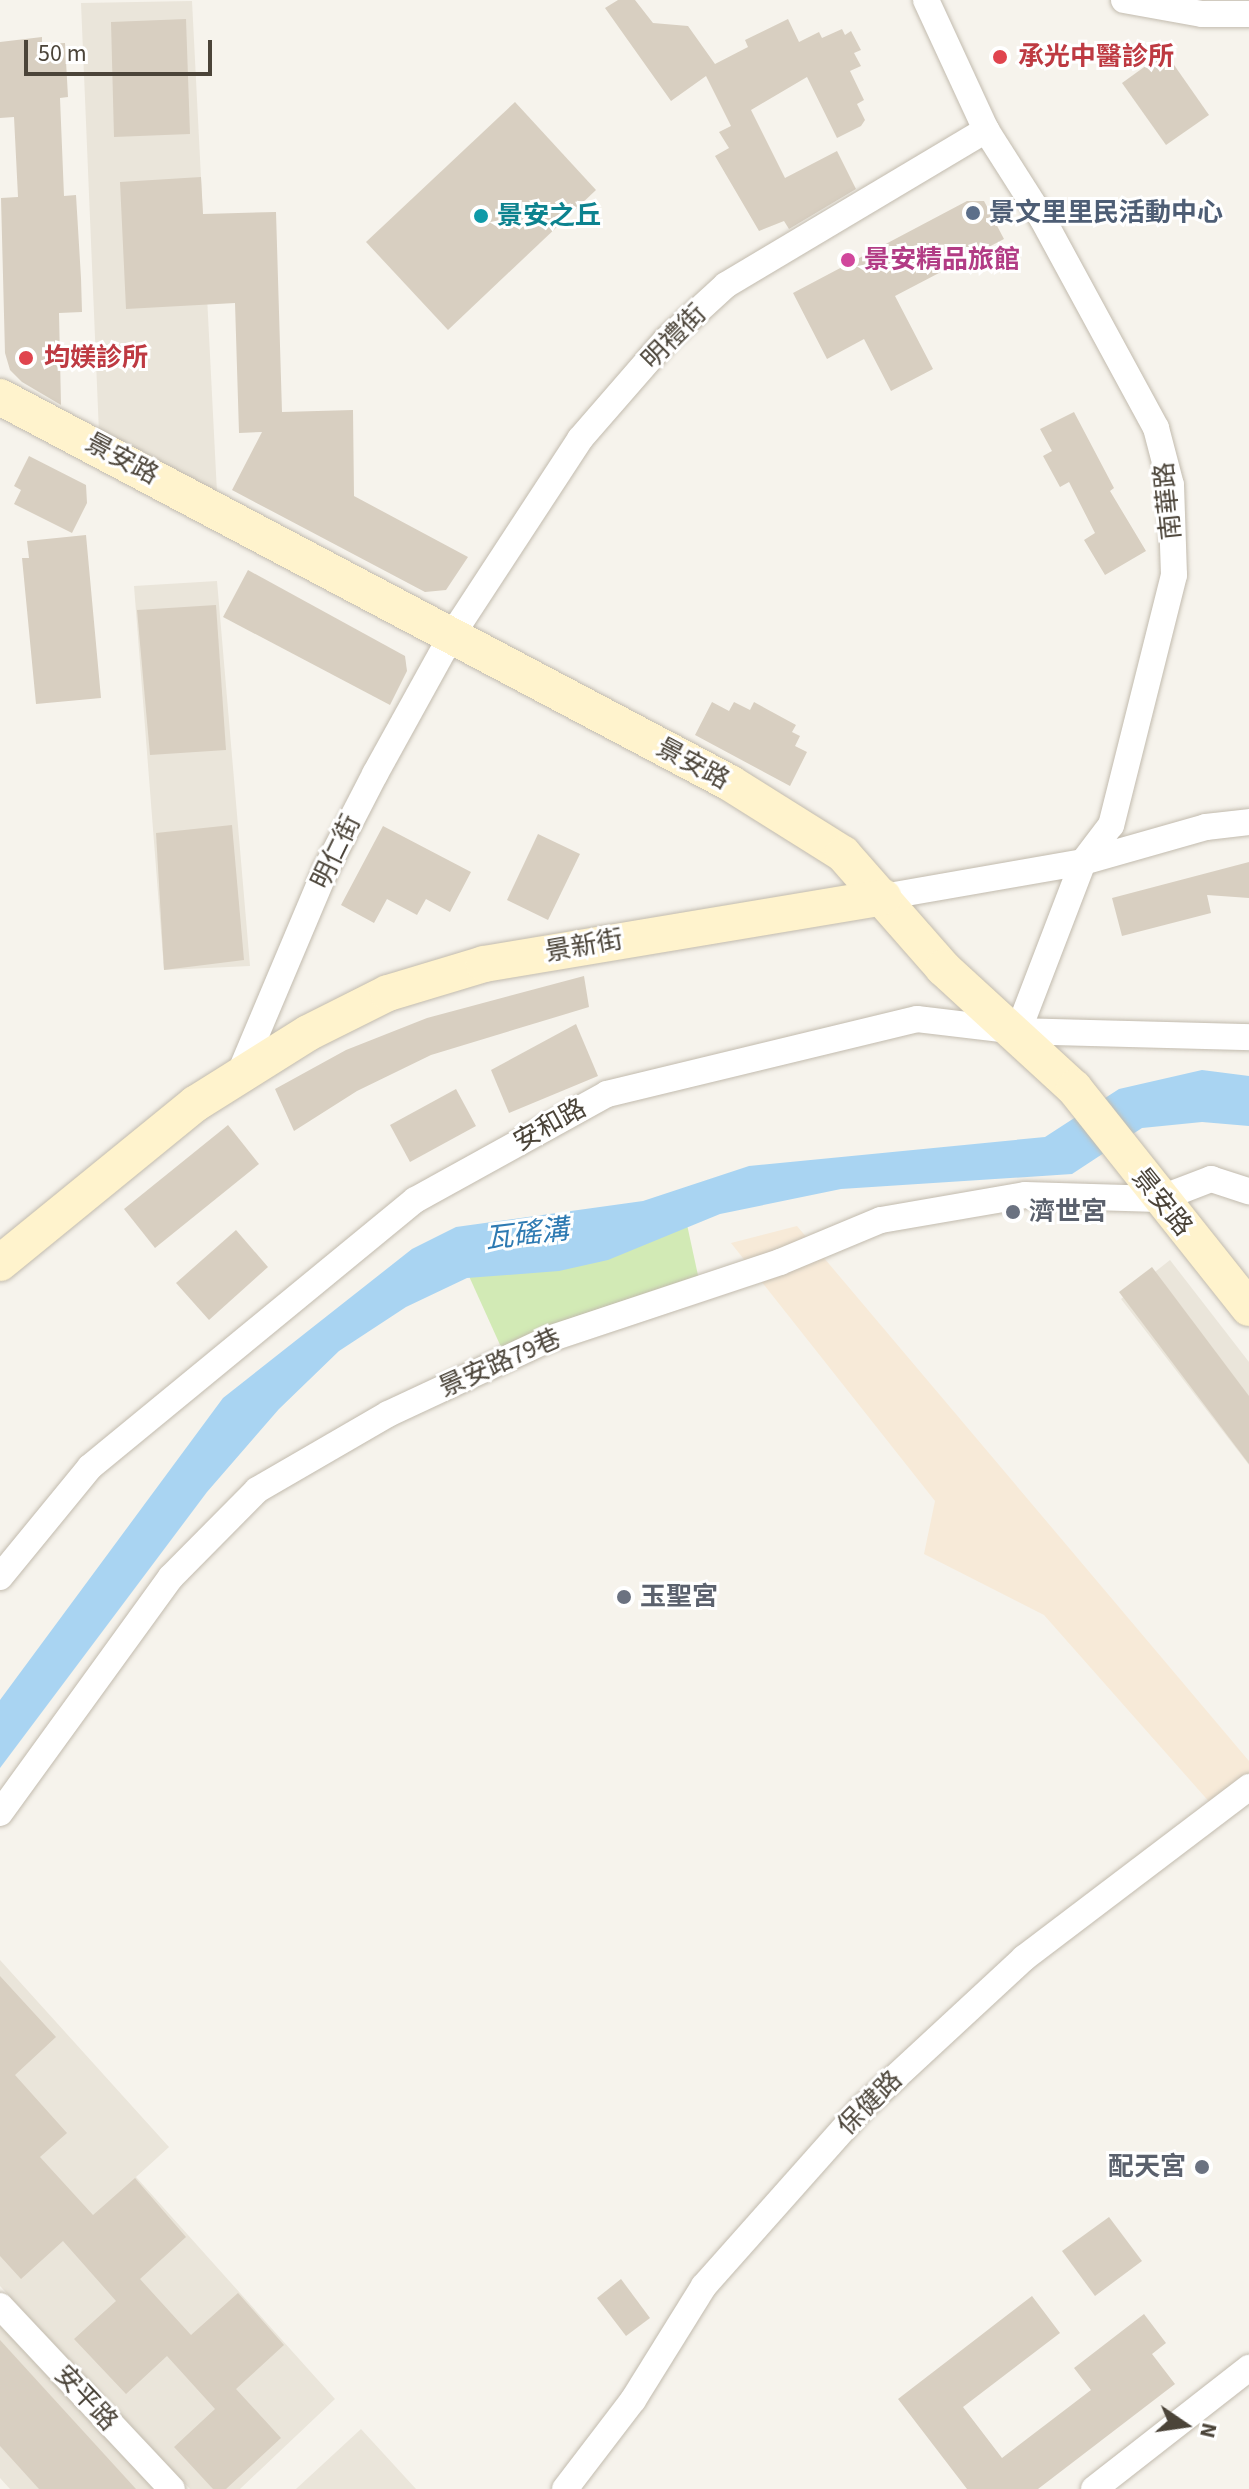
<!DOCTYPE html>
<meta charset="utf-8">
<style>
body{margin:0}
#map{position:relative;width:1249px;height:2489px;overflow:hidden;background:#f6f3ec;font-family:"Source Sans 3","Noto Sans TC",sans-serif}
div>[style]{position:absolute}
.residential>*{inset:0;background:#eae5da}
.commercial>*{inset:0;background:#f7ead8}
.green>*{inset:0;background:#d2eab5}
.water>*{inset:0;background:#a9d4f2}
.building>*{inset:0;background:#d8cfc1}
.roads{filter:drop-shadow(0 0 2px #c2bbae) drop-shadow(0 0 2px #c2bbae)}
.street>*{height:26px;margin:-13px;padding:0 13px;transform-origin:13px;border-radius:13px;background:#fff}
.secondary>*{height:36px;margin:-18px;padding:0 18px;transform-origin:18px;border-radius:18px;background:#fff3cd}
.dots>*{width:22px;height:22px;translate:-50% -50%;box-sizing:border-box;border:4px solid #fff;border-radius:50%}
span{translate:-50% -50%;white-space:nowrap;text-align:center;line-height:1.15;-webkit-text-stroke:6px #fff;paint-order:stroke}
.health-label{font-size:26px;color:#be3a42;font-weight:700}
.left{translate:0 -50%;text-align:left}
.service-label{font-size:26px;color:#4e5e75;font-weight:700}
.culture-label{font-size:26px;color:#0d838f;font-weight:700}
.hotel-label{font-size:26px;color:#b23c85;font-weight:700}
.street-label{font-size:26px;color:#4b4439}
.worship-label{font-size:26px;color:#5b616d;font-weight:700}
.right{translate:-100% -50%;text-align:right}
.water-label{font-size:28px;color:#2e7ab2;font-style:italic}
.north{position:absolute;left:1145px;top:2385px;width:80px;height:80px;-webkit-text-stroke:6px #fff;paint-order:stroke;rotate:103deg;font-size:22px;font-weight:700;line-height:32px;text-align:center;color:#4b4439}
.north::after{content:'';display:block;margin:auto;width:28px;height:36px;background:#4b4439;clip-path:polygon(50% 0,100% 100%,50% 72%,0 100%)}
.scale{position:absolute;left:24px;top:40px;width:188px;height:36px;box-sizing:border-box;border:4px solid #4b4439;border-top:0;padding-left:10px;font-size:24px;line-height:28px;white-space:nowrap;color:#4b4439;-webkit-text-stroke:6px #fff;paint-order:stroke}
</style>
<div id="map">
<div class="residential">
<i style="clip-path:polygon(192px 1px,217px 493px,99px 433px,81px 3px)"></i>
<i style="clip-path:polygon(217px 581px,250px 966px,164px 970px,134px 586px)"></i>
<i style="clip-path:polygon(1170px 1260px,1249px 1362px,1249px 1465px,1121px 1299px)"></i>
<i style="clip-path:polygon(0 1960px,169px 2147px,136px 2177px,335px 2399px,240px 2489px,190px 2489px,0 2286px)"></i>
<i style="clip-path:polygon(0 2326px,154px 2489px,10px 2489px,0 2478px)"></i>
<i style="clip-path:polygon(361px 2429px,416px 2489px,296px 2489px)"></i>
</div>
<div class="commercial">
<i style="clip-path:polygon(797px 1226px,1249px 1761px,1249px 1777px,1212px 1805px,1044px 1615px,924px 1554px,935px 1501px,731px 1243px)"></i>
</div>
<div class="green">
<i style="clip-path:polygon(686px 1220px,699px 1280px,501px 1347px,468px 1274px)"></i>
</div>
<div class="water">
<i style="clip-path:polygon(1202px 1070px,1249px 1076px,1249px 1126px,1202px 1122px,1142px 1128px,1072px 1174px,841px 1189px,720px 1214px,608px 1260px,559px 1271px,467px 1278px,406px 1307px,339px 1351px,279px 1409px,207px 1492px,0 1768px,0 1700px,223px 1398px,412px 1249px,456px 1227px,643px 1201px,749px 1166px,1045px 1137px,1119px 1089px)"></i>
</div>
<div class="building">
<i style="clip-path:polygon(618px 0,635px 0,653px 23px,688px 26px,715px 64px,748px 47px,745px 40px,788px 19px,799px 42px,819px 32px,822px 38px,842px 29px,845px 35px,851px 31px,861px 50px,854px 53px,861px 66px,850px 71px,864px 100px,857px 104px,865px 120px,861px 126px,837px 138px,807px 77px,751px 110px,785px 178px,837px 151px,856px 189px,789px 229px,784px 221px,759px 231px,715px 156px,729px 148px,719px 132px,731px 126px,706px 76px,671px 101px,605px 8px)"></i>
<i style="clip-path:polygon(186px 19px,190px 134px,114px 137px,111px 22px)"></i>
<i style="clip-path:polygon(42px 37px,42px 44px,65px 43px,68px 97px,60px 98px,64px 196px,76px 195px,81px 278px,82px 312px,59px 313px,61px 405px,22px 382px,10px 370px,5px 353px,1px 198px,18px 197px,14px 117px,0 118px,0 42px)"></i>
<i style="clip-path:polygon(1165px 52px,1209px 115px,1166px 145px,1122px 83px)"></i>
<i style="clip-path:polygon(515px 102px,596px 190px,448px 330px,366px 242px)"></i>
<i style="clip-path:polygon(201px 177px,203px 214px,276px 212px,282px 412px,353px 410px,354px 496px,468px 557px,446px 590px,425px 592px,232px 490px,262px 432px,239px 433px,235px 303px,126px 309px,120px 182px)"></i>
<i style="clip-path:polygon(967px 201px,984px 201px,1004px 239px,895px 296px,933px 369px,891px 391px,864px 339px,827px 359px,793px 293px)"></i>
<i style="clip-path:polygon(1074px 412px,1114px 488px,1110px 491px,1146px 551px,1105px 575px,1084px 540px,1095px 533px,1069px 482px,1060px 487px,1043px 456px,1052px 451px,1040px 429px)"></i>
<i style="clip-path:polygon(29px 456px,86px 485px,87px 503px,72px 533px,14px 504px,21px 490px,14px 486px)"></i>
<i style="clip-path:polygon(86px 535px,101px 698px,36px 704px,22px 558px,29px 558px,27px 541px)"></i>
<i style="clip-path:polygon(248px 570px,405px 656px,407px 671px,390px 705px,223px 617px)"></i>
<i style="clip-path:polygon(216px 605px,226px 750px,150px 755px,137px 610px)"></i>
<i style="clip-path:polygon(712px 702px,729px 711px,734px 702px,750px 710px,754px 702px,796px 725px,792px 732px,800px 736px,795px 746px,807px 752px,790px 786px,695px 735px)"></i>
<i style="clip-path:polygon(232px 825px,244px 960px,164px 970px,156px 833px)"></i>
<i style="clip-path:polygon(383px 826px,471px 872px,450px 912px,426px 899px,417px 915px,387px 899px,374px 923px,341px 905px)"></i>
<i style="clip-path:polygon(538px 834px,580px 854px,548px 920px,507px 900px)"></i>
<i style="clip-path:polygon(1249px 862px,1249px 898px,1207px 895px,1211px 913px,1122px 936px,1112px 898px)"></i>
<i style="clip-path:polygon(584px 976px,589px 1007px,431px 1055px,357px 1091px,294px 1131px,275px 1089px,346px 1050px,427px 1018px)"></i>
<i style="clip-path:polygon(576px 1024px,598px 1076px,509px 1113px,491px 1070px)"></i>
<i style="clip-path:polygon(456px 1089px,476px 1126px,410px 1162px,390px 1125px)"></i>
<i style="clip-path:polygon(228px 1125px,259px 1164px,155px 1248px,124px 1209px)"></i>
<i style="clip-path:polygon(236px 1230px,268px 1267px,209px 1320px,176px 1283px)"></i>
<i style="clip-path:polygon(1152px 1267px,1249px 1396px,1249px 1464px,1119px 1292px)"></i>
<i style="clip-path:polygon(0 1976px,56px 2037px,15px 2075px,67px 2133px,40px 2157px,93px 2215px,135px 2178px,186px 2237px,140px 2279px,191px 2335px,238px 2293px,284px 2345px,236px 2389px,281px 2438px,226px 2489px,213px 2489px,174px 2447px,215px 2409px,167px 2356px,126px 2394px,74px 2339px,116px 2301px,63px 2241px,21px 2279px,0 2256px)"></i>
<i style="clip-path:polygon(1109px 2217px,1142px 2261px,1095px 2296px,1062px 2251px)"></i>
<i style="clip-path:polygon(621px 2279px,650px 2318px,626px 2336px,597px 2298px)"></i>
<i style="clip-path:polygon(1032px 2296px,1060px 2333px,963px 2407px,1002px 2458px,1091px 2390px,1074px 2368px,1144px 2314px,1166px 2343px,1152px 2354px,1175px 2384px,1038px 2489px,967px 2489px,898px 2399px)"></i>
<i style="clip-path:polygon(0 2340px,136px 2489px,39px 2489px,0 2446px)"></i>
</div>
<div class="roads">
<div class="street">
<i style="left:926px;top:0;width:143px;rotate:65.2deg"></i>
<i style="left:986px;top:130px;width:104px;rotate:57.5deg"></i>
<i style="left:1042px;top:218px;width:239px;rotate:61.5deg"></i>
<i style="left:1156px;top:428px;width:59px;rotate:75.3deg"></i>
<i style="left:1171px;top:485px;width:90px;rotate:88.1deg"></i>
<i style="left:1174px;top:575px;width:258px;rotate:104.1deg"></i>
<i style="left:1111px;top:825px;width:46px;rotate:127.1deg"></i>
<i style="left:1083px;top:862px;width:181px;rotate:111deg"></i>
<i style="left:1124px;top:0;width:79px;rotate:10.2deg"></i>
<i style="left:1202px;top:14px;width:47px"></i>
<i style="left:883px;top:897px;width:203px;rotate:-9.9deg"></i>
<i style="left:1083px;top:862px;width:128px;rotate:-15.9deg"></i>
<i style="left:1206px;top:827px;width:43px;rotate:-6.6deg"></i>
<i style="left:239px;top:1075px;width:224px;rotate:-67.1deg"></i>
<i style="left:326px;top:869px;width:107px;rotate:-62.7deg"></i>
<i style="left:375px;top:774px;width:155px;rotate:-61.1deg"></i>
<i style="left:450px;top:638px;width:238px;rotate:-56.8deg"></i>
<i style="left:580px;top:439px;width:131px;rotate:-49deg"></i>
<i style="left:666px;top:340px;width:81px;rotate:-42.5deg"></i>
<i style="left:726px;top:285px;width:303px;rotate:-30.8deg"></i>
<i style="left:0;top:1577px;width:142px;rotate:-50.7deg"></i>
<i style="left:90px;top:1467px;width:421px;rotate:-39.4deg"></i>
<i style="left:415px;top:1200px;width:219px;rotate:-28.9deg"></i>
<i style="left:607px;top:1094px;width:319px;rotate:-13.6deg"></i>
<i style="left:917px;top:1019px;width:102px;rotate:6.8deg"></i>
<i style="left:1018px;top:1031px;width:231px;rotate:1.5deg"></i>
<i style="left:0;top:1813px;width:291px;rotate:-54.1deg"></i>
<i style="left:171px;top:1577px;width:122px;rotate:-45.3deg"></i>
<i style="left:257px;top:1490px;width:151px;rotate:-30.1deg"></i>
<i style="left:388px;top:1414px;width:178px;rotate:-25deg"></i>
<i style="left:549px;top:1339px;width:243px;rotate:-18.4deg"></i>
<i style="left:780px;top:1262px;width:109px;rotate:-22.6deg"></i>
<i style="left:881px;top:1220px;width:146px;rotate:-9.8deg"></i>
<i style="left:1025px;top:1195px;width:134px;rotate:1.7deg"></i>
<i style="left:1159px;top:1199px;width:56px;rotate:-21deg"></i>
<i style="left:1211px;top:1179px;width:40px;rotate:18deg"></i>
<i style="left:0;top:2306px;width:251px;rotate:46.8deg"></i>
<i style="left:565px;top:2489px;width:112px;rotate:-52.6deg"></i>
<i style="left:633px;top:2400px;width:134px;rotate:-58.1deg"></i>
<i style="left:704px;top:2286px;width:235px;rotate:-48.4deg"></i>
<i style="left:860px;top:2110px;width:224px;rotate:-42.8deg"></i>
<i style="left:1024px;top:1958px;width:283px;rotate:-37.2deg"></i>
<i style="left:1094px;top:2489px;width:197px;rotate:-38deg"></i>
</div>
<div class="secondary">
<i style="left:0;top:397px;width:826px;rotate:27.87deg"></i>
<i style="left:730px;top:783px;width:133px;rotate:32.1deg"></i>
<i style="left:843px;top:854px;width:152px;rotate:48.7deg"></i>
<i style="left:943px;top:968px;width:178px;rotate:42.5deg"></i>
<i style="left:1074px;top:1088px;width:281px;rotate:51.5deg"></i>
<i style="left:0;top:1263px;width:252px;rotate:-39.2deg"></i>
<i style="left:195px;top:1104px;width:133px;rotate:-32.1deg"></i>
<i style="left:308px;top:1033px;width:89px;rotate:-26.6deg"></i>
<i style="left:388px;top:993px;width:100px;rotate:-16.8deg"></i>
<i style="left:484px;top:964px;width:405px;rotate:-9.5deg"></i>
</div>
</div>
<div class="dots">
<i style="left:1000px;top:57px;background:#e0444e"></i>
<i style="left:973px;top:213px;background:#5c6f8a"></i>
<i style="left:481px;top:216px;background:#0f9aa8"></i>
<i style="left:848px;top:260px;background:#d1479c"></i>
<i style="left:26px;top:358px;background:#e0444e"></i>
<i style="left:1013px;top:1212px;background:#6b7280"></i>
<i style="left:624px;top:1597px;background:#6b7280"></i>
<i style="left:1202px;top:2167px;background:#6b7280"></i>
</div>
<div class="health-label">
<span class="left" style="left:1018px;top:57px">承光中醫診所</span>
<span class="left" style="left:44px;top:358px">均媄診所</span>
</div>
<div class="service-label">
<span class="left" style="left:989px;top:213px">景文里里民活動中心</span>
</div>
<div class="culture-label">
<span class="left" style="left:497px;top:216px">景安之丘</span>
</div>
<div class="hotel-label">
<span class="left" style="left:864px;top:260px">景安精品旅館</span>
</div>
<div class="street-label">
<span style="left:674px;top:337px;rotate:-45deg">明禮街</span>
<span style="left:122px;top:459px;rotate:28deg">景安路</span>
<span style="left:1168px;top:501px;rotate:-96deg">南華路</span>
<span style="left:693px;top:764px;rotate:28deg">景安路</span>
<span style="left:336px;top:852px;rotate:-64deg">明仁街</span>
<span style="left:584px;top:946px;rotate:-10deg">景新街</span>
<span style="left:550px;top:1125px;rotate:-29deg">安和路</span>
<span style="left:1162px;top:1202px;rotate:51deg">景安路</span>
<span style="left:500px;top:1363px;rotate:-24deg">景安路79巷</span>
<span style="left:870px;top:2103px;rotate:-45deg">保健路</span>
<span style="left:86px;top:2398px;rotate:47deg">安平路</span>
</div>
<div class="worship-label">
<span class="left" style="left:1029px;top:1212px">濟世宮</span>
<span class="left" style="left:640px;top:1597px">玉聖宮</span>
<span class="right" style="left:1186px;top:2167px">配天宮</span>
</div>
<div class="water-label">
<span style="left:527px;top:1234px;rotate:-7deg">瓦磘溝</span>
</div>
<div class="north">N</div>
<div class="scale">50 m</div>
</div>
